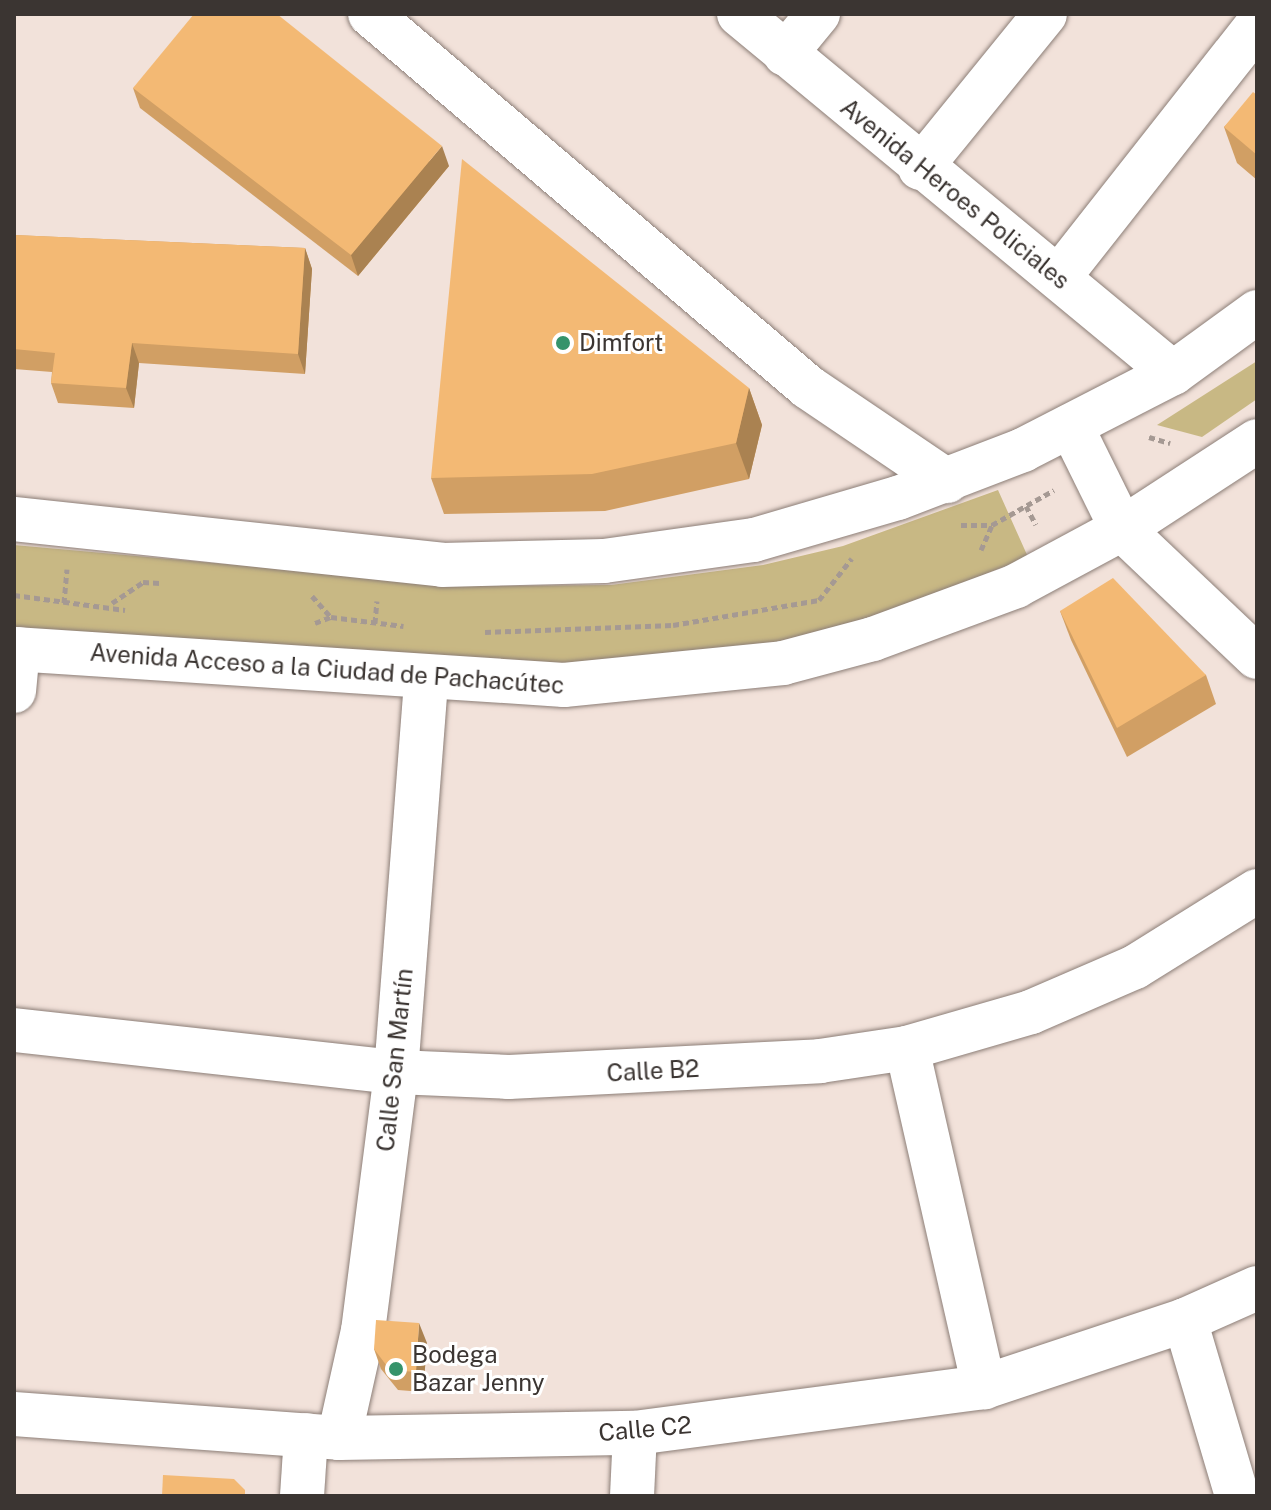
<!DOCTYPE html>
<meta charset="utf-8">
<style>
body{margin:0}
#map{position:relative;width:1271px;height:1510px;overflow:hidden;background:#f2e2da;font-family:"Public Sans",sans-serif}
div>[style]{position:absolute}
.green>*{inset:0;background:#c8b884}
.path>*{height:5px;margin-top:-2.5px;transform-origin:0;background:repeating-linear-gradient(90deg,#a59993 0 6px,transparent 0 10px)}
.roads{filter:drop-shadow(0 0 2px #8c7e77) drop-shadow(0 0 2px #8c7e77)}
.minor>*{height:44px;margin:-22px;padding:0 22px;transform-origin:22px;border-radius:22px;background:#fff}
.tertiary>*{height:44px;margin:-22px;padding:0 22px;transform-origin:22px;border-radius:22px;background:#fff}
.secondary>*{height:44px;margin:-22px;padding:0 22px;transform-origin:22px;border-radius:22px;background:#fff}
.wall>*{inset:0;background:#d19f64}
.shaded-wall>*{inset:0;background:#aa8251}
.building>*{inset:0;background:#f3b974}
.dots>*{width:22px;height:22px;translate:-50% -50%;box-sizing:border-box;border:4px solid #fff;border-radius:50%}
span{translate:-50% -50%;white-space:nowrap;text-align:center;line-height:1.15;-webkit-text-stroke:6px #fff;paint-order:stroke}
.street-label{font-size:24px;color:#3b3532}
.poi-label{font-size:24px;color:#3b3532}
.left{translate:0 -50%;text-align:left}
.frame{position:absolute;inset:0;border:16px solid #3b3532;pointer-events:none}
</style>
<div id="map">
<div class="green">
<i style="clip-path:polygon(1257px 361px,1257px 399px,1202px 437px,1157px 425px)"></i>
<i style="clip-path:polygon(998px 490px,1028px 557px,886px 614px,738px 652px,565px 670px,14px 630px,14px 545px,469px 586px,611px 585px,763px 565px,843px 546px)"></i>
</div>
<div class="path">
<i style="left:1149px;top:437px;width:22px;rotate:16deg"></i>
<i style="left:1026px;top:506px;width:21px;rotate:62deg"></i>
<i style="left:961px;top:525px;width:31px"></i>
<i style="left:992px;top:525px;width:71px;rotate:-29.4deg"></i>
<i style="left:981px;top:550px;width:27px;rotate:-66deg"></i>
<i style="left:14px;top:595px;width:112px;rotate:7.7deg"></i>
<i style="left:312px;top:596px;width:28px;rotate:48deg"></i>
<i style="left:64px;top:603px;width:34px;rotate:-85deg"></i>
<i style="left:112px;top:603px;width:37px;rotate:-34deg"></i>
<i style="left:143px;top:582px;width:17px;rotate:3deg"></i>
<i style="left:315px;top:623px;width:17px;rotate:-21deg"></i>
<i style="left:331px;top:617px;width:73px;rotate:7.1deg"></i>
<i style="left:375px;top:623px;width:22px;rotate:-85deg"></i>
<i style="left:485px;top:632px;width:188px;rotate:-2.1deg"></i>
<i style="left:673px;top:625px;width:148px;rotate:-9.7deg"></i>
<i style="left:819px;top:600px;width:53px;rotate:-51.8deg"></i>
</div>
<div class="roads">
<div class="minor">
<i style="left:370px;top:14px;width:575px;rotate:40.42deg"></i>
<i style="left:808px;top:387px;width:168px;rotate:34.1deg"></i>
<i style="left:739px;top:14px;width:563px;rotate:39.6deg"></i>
<i style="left:785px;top:54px;width:52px;rotate:-50.5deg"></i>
<i style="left:920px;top:168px;width:198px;rotate:-50.9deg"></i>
<i style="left:1059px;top:277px;width:320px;rotate:-51.8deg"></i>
<i style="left:14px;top:691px;width:42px;rotate:-84.6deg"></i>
<i style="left:14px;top:1030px;width:384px;rotate:6.3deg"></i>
<i style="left:396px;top:1072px;width:113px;rotate:2.5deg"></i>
<i style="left:509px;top:1077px;width:311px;rotate:-2.9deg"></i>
<i style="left:820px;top:1061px;width:88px;rotate:-8.5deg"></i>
<i style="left:907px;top:1048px;width:129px;rotate:-16.2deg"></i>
<i style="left:1031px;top:1012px;width:113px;rotate:-23.4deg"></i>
<i style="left:1135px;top:967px;width:144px;rotate:-31.9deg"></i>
<i style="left:907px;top:1048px;width:348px;rotate:77.2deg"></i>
<i style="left:1185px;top:1320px;width:184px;rotate:73.5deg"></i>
<i style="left:14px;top:1414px;width:326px;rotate:4.2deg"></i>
<i style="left:339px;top:1438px;width:296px;rotate:-1deg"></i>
<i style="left:635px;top:1433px;width:352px;rotate:-7.5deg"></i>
<i style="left:984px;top:1387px;width:212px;rotate:-18.4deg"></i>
<i style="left:1185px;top:1320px;width:79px;rotate:-24deg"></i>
<i style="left:339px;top:1438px;width:110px;rotate:-77.4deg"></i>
<i style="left:363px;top:1331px;width:261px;rotate:-82.7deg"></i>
<i style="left:396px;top:1072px;width:393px;rotate:-85.6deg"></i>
<i style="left:302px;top:1496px;width:61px;rotate:-86.2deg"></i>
<i style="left:632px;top:1496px;width:63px;rotate:-87.3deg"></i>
</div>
<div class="tertiary">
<i style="left:1071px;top:426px;width:115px;rotate:63.7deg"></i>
<i style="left:1122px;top:529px;width:186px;rotate:43.5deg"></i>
</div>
<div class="secondary">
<i style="left:14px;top:519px;width:430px;rotate:6.1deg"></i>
<i style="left:442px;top:565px;width:162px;rotate:-1.4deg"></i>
<i style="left:604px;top:561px;width:151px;rotate:-8deg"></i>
<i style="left:754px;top:540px;width:150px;rotate:-16.3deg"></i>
<i style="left:898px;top:498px;width:134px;rotate:-21deg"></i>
<i style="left:1023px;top:450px;width:169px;rotate:-27.2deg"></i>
<i style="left:1173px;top:373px;width:104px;rotate:-36deg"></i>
<i style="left:14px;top:649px;width:551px;rotate:3.74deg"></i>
<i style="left:564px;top:685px;width:220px;rotate:-5.7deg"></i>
<i style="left:783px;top:663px;width:93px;rotate:-14.9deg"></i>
<i style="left:873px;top:639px;width:153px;rotate:-20.3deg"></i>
<i style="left:1016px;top:586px;width:120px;rotate:-28.3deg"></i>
<i style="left:1122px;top:529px;width:161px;rotate:-33.1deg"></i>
</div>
</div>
<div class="wall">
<i style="clip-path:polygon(133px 88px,449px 166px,358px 276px,140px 108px)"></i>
<i style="clip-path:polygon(1257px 95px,1257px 180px,1237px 163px,1224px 127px)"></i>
<i style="clip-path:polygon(14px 235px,305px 248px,312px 269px,305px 374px,139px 363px,134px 408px,58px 403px,51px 383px,52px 372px,14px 369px)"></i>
<i style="clip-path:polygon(749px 388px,762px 425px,749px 479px,605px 511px,444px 514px,431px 478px)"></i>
<i style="clip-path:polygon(1060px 611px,1206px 675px,1216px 704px,1127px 757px,1071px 640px)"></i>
<i style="clip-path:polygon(427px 1343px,423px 1392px,398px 1390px,381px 1369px,374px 1349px)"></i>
</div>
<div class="shaded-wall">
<i style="clip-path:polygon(442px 146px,449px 166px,358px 276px,351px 255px)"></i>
<i style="clip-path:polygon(305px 248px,312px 269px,305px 374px,298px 354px)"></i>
<i style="clip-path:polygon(132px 343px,139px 363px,134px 408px,126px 388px)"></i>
<i style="clip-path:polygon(749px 388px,762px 425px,749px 479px,736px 443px)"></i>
<i style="clip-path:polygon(419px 1323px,427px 1343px,423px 1392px,416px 1372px)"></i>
</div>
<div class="building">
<i style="clip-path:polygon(194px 14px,277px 14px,442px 146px,351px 255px,133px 88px)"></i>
<i style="clip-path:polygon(1253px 92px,1257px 95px,1257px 155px,1224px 127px)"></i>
<i style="clip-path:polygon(462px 159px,749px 388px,736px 443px,592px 474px,431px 478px)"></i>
<i style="clip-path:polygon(14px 235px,305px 248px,298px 354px,132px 343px,126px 388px,51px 383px,55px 353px,14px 349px)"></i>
<i style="clip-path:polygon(1113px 578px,1206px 675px,1117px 728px,1060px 611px)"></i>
<i style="clip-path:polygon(376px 1320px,419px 1323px,416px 1372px,390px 1370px,374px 1349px)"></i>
<i style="clip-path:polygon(163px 1475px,234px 1479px,245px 1490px,245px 1496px,162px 1496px)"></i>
</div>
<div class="dots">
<i style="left:563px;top:343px;background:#35936b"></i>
<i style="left:396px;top:1369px;background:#35936b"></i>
</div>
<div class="street-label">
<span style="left:955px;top:194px;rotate:39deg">Avenida Heroes Policiales</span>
<span style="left:327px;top:669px;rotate:4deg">Avenida Acceso a la Ciudad de Pachacútec</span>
<span style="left:395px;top:1060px;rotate:-84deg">Calle San Martín</span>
<span style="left:653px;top:1071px;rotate:-3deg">Calle B2</span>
<span style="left:645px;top:1429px;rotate:-5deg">Calle C2</span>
</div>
<div class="poi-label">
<span class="left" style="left:579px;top:343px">Dimfort</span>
<span class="left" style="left:412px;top:1369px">Bodega<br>Bazar Jenny</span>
</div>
<div class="frame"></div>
</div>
